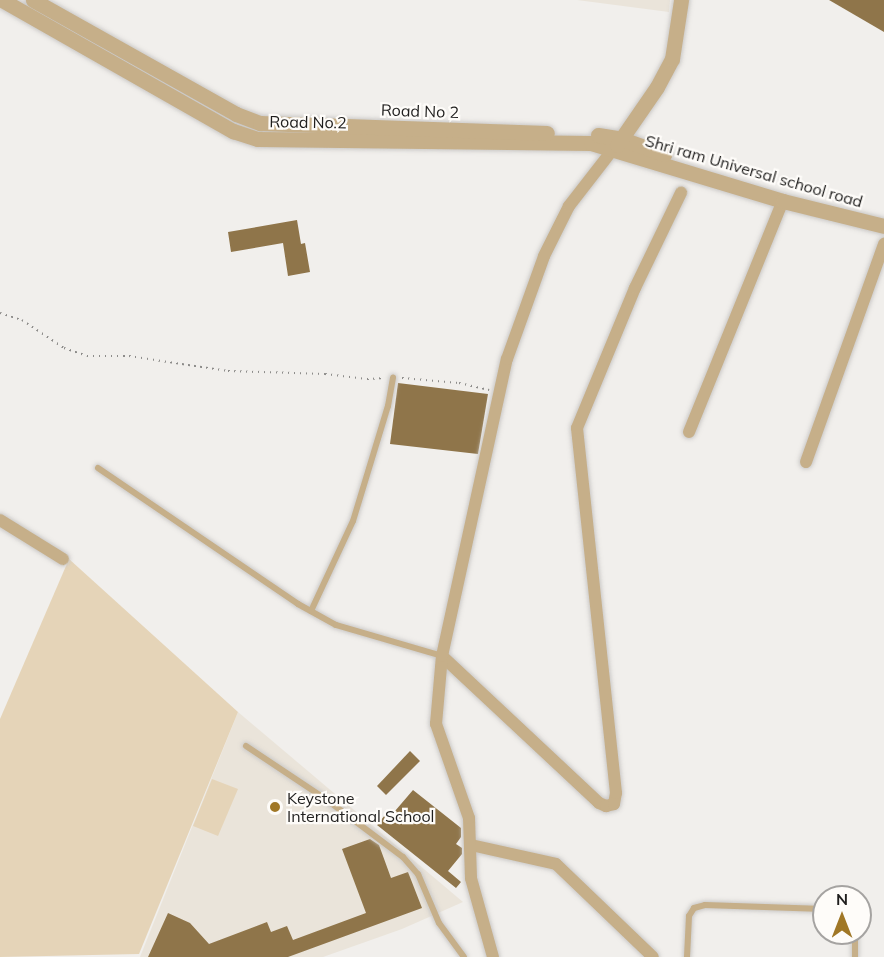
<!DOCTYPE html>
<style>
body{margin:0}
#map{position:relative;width:884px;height:957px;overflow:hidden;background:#f1efec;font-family:Mulish,sans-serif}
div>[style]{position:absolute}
.built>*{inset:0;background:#eae4da}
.green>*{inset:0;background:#e5d4b8}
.building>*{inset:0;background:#8f754a}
.path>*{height:1.5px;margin-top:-0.75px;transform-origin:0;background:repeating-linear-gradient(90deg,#8d8c8a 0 1.5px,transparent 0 6px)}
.roads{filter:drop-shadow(0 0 2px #cbc9c7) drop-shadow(0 0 2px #cbc9c7)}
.service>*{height:6px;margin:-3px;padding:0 3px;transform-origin:3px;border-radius:3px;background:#c6af89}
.minor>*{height:12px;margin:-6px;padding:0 6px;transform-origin:6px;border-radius:6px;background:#c6af89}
.tertiary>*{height:15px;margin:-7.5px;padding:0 7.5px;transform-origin:7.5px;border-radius:7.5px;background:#c6af89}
.dots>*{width:16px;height:16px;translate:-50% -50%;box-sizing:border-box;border:3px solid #fefcf9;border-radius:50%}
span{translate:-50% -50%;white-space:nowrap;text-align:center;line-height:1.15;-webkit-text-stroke:4.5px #fefcf9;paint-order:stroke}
.street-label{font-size:16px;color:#1f1e1d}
.poi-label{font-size:16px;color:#1f1e1d}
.left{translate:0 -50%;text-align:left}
.north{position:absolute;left:812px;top:885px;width:60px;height:60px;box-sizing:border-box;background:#fefcf9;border:2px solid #a5a3a1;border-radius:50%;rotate:0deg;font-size:16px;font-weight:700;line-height:24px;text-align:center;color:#1f1e1d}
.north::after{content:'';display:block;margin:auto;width:21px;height:27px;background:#a07726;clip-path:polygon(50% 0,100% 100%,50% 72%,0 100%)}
</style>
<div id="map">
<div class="built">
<i style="clip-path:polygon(577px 0,670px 0,669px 12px)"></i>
<i style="clip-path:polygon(238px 712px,463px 902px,402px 929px,323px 957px,140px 957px)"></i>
</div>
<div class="green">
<i style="clip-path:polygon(69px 559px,238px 712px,139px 954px,0 957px,0 719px)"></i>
<i style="clip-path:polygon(212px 779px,238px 789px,218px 836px,193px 826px)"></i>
</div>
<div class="building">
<i style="clip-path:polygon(829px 0,884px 0,884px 32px)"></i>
<i style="clip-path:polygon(297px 220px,301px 244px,305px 243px,310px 272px,288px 276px,283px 243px,231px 252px,228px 232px)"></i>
<i style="clip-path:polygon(398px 383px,488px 394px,478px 454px,390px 444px)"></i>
<i style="clip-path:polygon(410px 751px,420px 761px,386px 795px,377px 786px)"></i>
<i style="clip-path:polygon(413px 790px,461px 828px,461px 837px,456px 844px,462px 848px,462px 854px,448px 871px,461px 882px,456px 888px,377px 825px,385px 815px,389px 818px)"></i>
<i style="clip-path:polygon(370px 839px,379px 845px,391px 878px,408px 872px,422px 908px,288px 957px,148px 957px,168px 913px,190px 923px,209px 944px,267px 922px,271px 932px,287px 926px,293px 940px,366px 913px,342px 849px)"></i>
</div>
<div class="path">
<i style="left:0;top:313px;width:23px;rotate:18deg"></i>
<i style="left:22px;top:320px;width:50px;rotate:33.7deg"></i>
<i style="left:64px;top:348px;width:24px;rotate:19deg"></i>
<i style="left:87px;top:356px;width:42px"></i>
<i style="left:129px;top:356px;width:100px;rotate:8.6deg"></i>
<i style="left:228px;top:371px;width:97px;rotate:1.8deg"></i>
<i style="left:325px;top:374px;width:42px;rotate:6.8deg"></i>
<i style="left:367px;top:379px;width:18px;rotate:-3deg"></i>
<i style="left:402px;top:378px;width:57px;rotate:5deg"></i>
<i style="left:459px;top:383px;width:31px;rotate:13deg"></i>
</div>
<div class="roads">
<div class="service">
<i style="left:98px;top:468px;width:242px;rotate:34.2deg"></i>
<i style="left:298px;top:604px;width:43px;rotate:28.9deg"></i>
<i style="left:336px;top:625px;width:110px;rotate:16.3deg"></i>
<i style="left:311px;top:611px;width:99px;rotate:-65deg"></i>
<i style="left:353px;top:521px;width:120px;rotate:-73.1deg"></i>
<i style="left:388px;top:406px;width:29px;rotate:-80deg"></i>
<i style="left:246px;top:746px;width:97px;rotate:33.7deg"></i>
<i style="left:327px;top:800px;width:95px;rotate:36.9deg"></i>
<i style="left:403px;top:857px;width:23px;rotate:49deg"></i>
<i style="left:418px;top:874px;width:53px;rotate:66.8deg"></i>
<i style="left:439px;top:923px;width:42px;rotate:53.7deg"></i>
<i style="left:855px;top:933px;width:24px;rotate:90deg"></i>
<i style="left:687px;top:957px;width:41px;rotate:-87.2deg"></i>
<i style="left:689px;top:916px;width:9px;rotate:-58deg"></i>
<i style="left:694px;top:908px;width:11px;rotate:-15deg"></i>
<i style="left:705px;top:905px;width:119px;rotate:1.9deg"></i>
</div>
<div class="minor">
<i style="left:689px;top:432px;width:249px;rotate:-67.9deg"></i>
<i style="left:806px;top:462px;width:232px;rotate:-70.3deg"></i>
<i style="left:0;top:520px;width:74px;rotate:31.8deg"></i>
<i style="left:442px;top:656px;width:215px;rotate:43.1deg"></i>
<i style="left:599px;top:803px;width:8px;rotate:23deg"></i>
<i style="left:606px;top:806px;width:8px;rotate:-14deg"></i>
<i style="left:614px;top:804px;width:11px;rotate:-80deg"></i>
<i style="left:616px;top:793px;width:367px;rotate:-96.1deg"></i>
<i style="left:577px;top:428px;width:152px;rotate:-67.5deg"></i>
<i style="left:635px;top:288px;width:106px;rotate:-64.2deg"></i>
<i style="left:471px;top:845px;width:87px;rotate:12.6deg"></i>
<i style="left:556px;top:864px;width:134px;rotate:43.8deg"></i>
<i style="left:493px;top:957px;width:82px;rotate:-105.6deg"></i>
<i style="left:471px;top:878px;width:60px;rotate:-91.9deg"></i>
<i style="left:469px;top:818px;width:100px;rotate:-109.3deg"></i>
<i style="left:436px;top:724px;width:68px;rotate:-85deg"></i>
<i style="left:442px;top:656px;width:304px;rotate:-77.7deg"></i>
<i style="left:507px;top:359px;width:109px;rotate:-70.2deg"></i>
<i style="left:544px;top:256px;width:56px;rotate:-63.4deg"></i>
<i style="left:569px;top:206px;width:73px;rotate:-52.2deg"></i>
</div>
<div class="tertiary">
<i style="left:2px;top:0;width:266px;rotate:29.6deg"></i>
<i style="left:233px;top:131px;width:26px;rotate:18deg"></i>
<i style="left:258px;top:139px;width:333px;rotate:0.7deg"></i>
<i style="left:591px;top:143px;width:201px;rotate:16.8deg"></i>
<i style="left:783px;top:201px;width:104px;rotate:13.9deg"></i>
<i style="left:33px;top:0;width:233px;rotate:29.3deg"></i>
<i style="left:236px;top:114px;width:26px;rotate:21deg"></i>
<i style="left:260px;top:123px;width:287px;rotate:2deg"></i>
<i style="left:598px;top:135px;width:24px;rotate:9deg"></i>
<i style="left:622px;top:139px;width:45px;rotate:19.7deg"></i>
<i style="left:617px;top:145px;width:70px;rotate:-55.4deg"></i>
<i style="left:657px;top:87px;width:32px;rotate:-62deg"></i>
<i style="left:672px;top:59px;width:60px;rotate:-81.3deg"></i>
</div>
</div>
<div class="dots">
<i style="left:275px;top:807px;background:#a07726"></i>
</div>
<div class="street-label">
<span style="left:420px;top:111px;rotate:2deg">Road No 2</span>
<span style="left:308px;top:122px;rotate:1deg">Road No.2</span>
<span style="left:754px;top:171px;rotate:16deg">Shri ram Universal school road</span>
</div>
<div class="poi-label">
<span class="left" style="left:287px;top:807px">Keystone<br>International School</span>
</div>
<div class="north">N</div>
</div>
